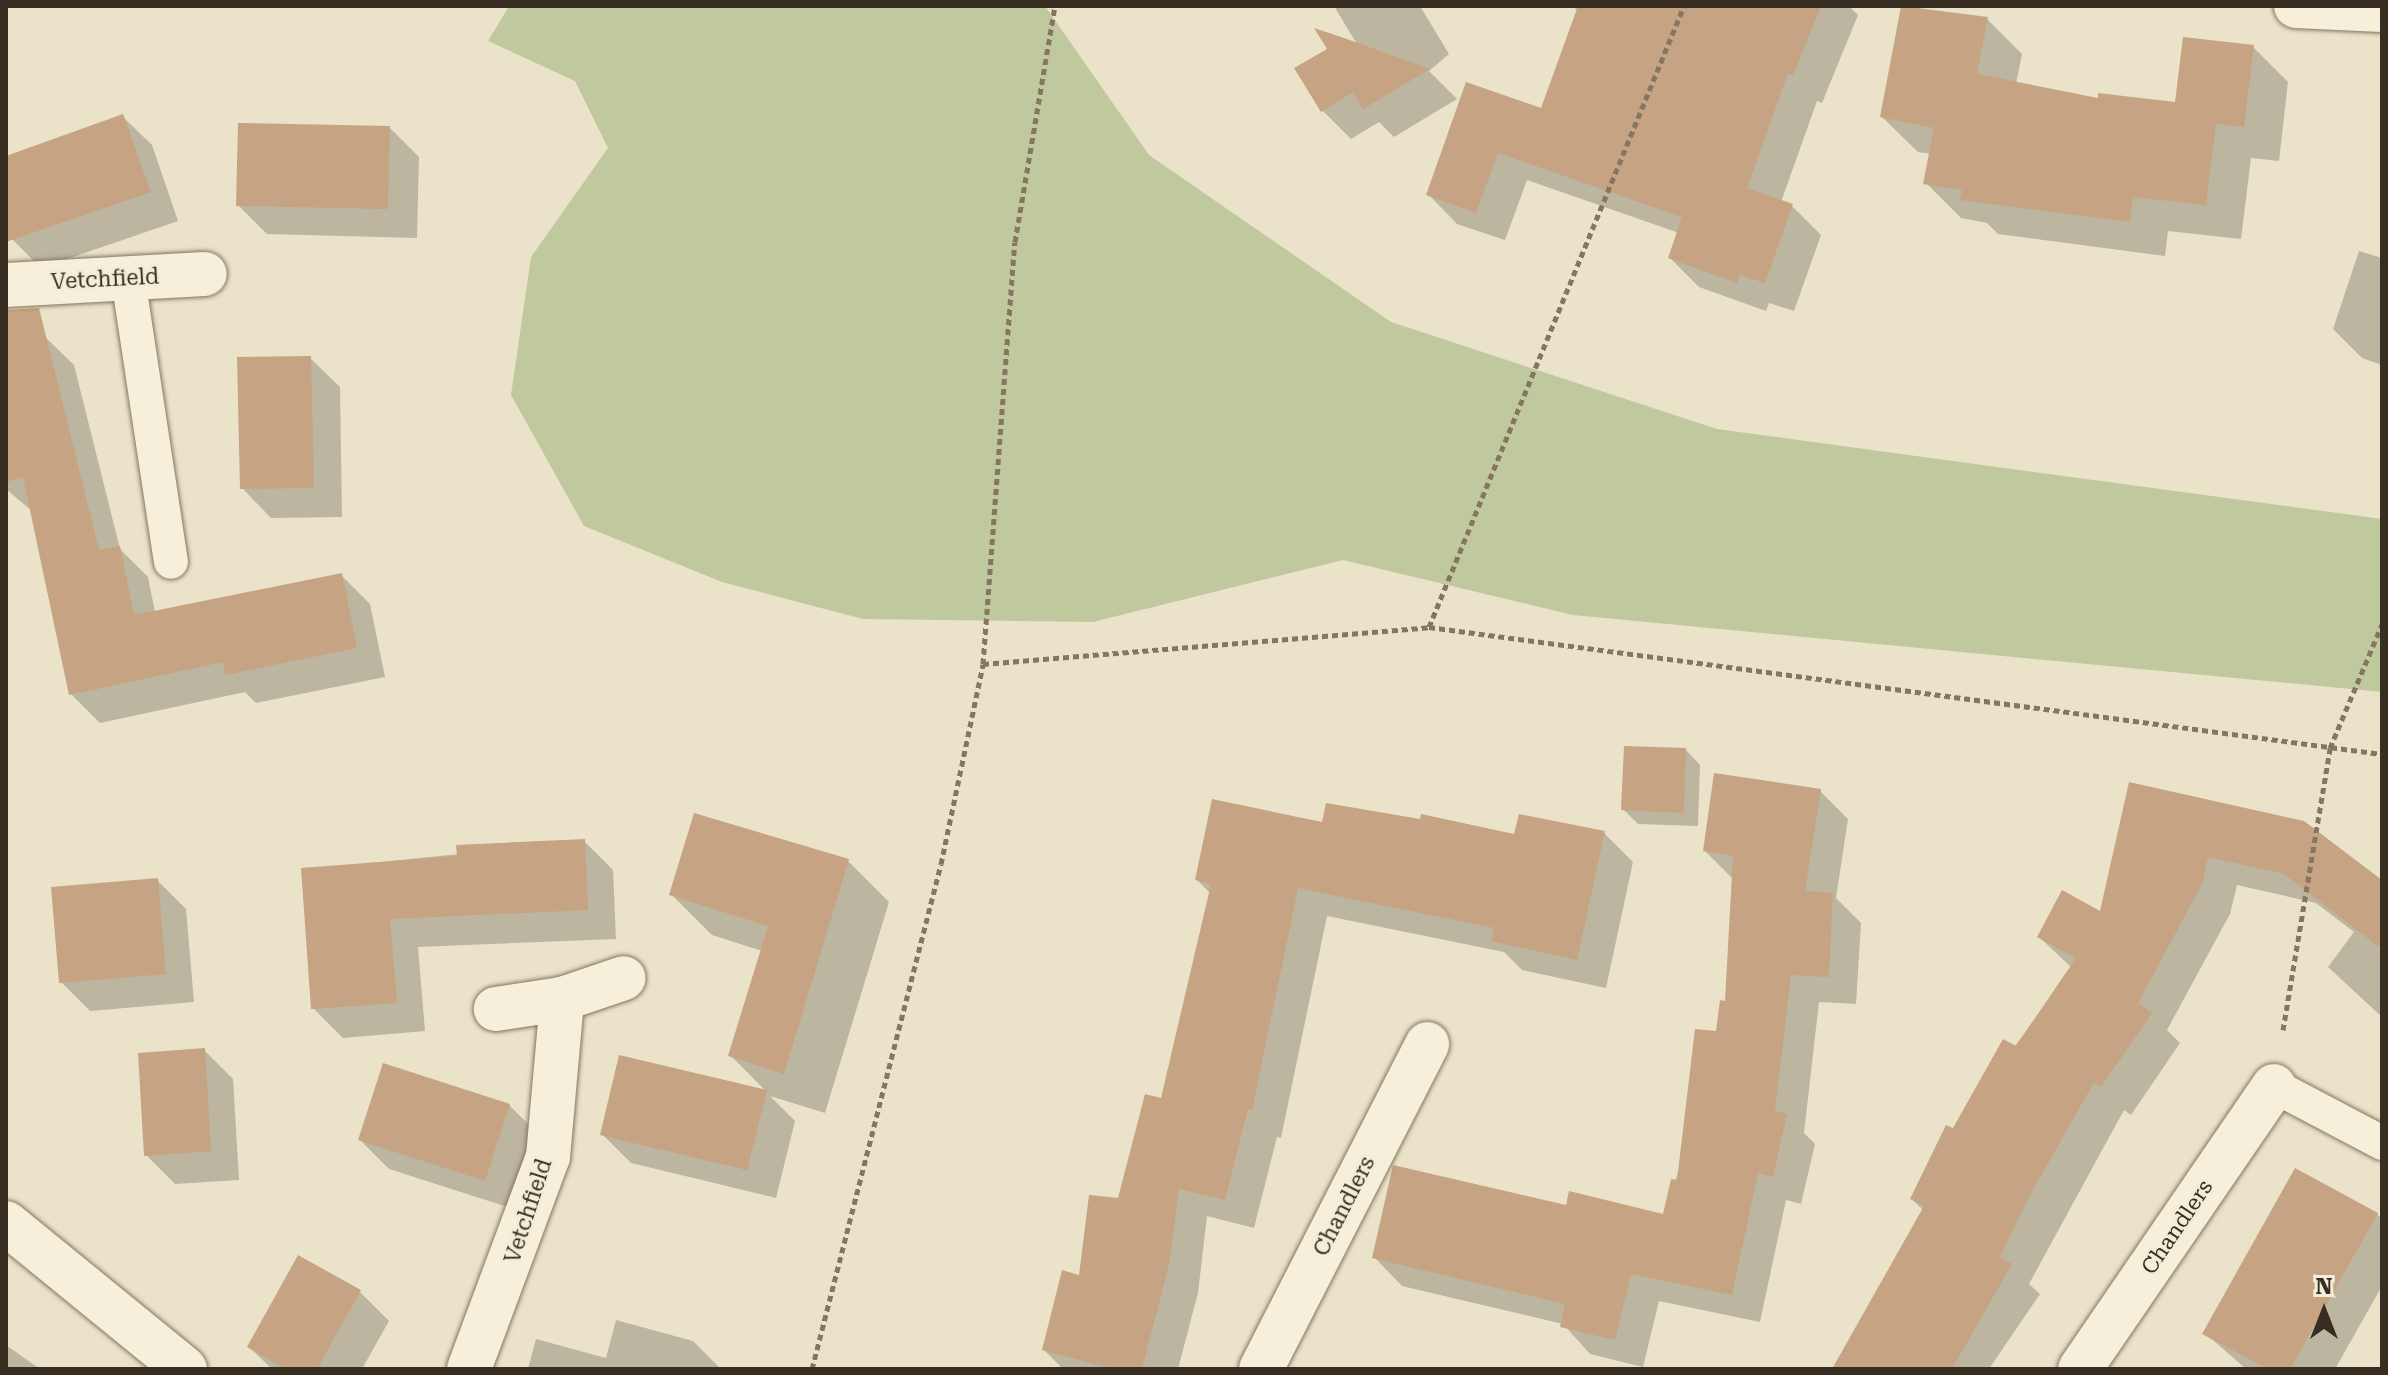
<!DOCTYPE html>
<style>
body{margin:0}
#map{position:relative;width:2388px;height:1375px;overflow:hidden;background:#ebe3c9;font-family:"Roboto Serif",serif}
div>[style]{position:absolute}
.green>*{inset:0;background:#c0c89d}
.shadow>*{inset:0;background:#0003}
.building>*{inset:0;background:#c6a382}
.path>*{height:5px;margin-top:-2.5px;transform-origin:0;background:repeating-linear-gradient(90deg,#86765f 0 6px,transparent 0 10px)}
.roads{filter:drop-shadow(0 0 2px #86765f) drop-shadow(0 0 2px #86765f)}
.service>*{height:34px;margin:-17px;padding:0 17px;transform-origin:17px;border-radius:17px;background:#f6f0db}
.minor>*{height:44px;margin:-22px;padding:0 22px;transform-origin:22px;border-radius:22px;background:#f6f0db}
span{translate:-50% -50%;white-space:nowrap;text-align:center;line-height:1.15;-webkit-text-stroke:6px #f3edd8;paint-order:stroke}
.street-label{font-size:22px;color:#372e21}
.frame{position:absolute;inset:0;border:8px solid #372e21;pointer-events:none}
.north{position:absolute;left:2284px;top:1271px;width:80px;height:80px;-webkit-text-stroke:6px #f3edd8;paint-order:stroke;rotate:0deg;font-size:22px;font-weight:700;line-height:32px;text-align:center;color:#372e21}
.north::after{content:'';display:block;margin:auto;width:28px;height:36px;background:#372e21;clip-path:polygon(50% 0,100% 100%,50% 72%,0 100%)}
</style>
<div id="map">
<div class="green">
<i style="clip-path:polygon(509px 6px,1045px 6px,1149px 155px,1391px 322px,1717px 429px,2382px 519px,2382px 692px,1573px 615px,1343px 560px,1093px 622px,863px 619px,722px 582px,584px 526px,511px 395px,531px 257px,608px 148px,575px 81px,488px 41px)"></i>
</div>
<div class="shadow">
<i style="clip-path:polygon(1334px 6px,1420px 6px,1449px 54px,1429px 71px,1457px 99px,1394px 137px,1379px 122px,1351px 139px,1322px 110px,1358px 46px)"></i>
<i style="clip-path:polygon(1572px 6px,1849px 6px,1858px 15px,1822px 103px,1817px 101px,1781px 202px,1792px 206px,1821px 235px,1794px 311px,1769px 303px,1766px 311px,1699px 287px,1670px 258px,1679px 233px,1527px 180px,1505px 240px,1457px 224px,1428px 194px,1542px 111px,1578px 11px)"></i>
<i style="clip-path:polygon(1903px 6px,1987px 19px,2022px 54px,2016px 84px,2099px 100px,2177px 104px,2253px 47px,2288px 82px,2279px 161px,2251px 158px,2241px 239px,2168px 231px,2165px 256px,1998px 234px,1987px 223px,1961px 218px,1926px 183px,1931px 154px,1918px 152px,1882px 117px)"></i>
<i style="clip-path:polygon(122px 116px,152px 145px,178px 221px,41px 268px,12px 239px,6px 223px,6px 158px)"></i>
<i style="clip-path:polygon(390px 128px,419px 157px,417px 238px,267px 234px,238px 205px)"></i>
<i style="clip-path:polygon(2359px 251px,2382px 258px,2382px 365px,2362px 358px,2333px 329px)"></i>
<i style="clip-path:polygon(44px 336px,74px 365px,120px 549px,148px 577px,155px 612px,341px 575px,370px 604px,385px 677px,256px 703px,245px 692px,100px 723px,71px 694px,32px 511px,6px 489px,6px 346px)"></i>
<i style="clip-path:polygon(310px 358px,340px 387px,342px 517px,271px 518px,242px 488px)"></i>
<i style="clip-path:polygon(1686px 750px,1700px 765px,1698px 826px,1638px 824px,1624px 810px)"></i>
<i style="clip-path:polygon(2130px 784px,2382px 883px,2382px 1017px,2328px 967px,2354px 932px,2316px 903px,2237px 885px,2230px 914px,2167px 1030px,2180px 1043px,2131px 1115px,2124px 1110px,2029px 1284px,2040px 1294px,1989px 1369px,1833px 1369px,1924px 1211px,1912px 1199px,1953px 1131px,2072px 968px,2039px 937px,2101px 914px)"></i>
<i style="clip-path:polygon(1820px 791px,1848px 819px,1836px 898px,1861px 923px,1856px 1004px,1819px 1002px,1804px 1133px,1815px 1144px,1801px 1204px,1786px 1200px,1760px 1322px,1659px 1301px,1643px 1367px,1590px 1354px,1563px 1324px,1402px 1286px,1374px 1257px,1567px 1208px,1665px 1217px,1727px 1003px,1734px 880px,1705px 851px)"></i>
<i style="clip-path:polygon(1323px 825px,1516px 836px,1604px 833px,1633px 862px,1606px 988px,1522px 970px,1504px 952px,1327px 916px,1281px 1138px,1277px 1137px,1254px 1228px,1207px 1216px,1198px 1293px,1178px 1369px,1063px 1369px,1044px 1350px,1120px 1200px,1162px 1100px,1210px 893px,1197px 880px)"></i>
<i style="clip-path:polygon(584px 841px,613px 870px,616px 939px,418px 947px,425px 1031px,343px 1038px,313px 1008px,303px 870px)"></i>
<i style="clip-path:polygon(848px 861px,889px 902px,825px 1113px,770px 1096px,795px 1121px,776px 1198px,631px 1163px,602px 1134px,621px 1057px,767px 1092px,730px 1055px,762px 951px,712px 935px,671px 894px)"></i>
<i style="clip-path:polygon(157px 880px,186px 909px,194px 1002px,90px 1011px,61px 982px)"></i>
<i style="clip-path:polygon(204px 1050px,233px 1079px,239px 1180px,175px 1184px,146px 1155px)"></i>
<i style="clip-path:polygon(509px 1105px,538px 1134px,514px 1209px,389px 1169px,360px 1140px)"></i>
<i style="clip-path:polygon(2377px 1214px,2382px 1219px,2382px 1286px,2335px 1369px,2246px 1369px,2205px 1333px)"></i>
<i style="clip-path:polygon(299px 1257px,360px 1292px,389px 1321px,362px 1369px,272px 1369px,249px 1347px)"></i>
<i style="clip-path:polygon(616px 1320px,693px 1341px,721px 1369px,528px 1369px,536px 1339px,606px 1358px)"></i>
<i style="clip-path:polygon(6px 1345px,40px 1369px,6px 1369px)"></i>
</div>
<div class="building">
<i style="clip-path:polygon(1578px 6px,1821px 6px,1793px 75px,1788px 73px,1747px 188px,1793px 204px,1765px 283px,1740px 275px,1737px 283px,1668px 258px,1682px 217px,1498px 153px,1476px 213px,1426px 195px,1466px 82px,1541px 108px)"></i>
<i style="clip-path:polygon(1901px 6px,1988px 17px,1977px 74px,2098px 98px,2098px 93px,2175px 102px,2183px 37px,2254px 45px,2244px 127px,2216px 124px,2206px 205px,2133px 197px,2130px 222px,1960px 200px,1962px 190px,1923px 184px,1934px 128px,1880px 117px)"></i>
<i style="clip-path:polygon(1314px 28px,1344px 38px,1430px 69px,1363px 109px,1353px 92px,1321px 112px,1294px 68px,1327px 49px)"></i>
<i style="clip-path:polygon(123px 114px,151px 192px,6px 242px,6px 156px)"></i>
<i style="clip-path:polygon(238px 123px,390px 126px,388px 209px,236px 206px)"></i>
<i style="clip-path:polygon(39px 308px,99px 550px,120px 546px,134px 615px,342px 573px,357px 648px,225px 675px,223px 662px,69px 695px,23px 477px,6px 482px,6px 310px)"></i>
<i style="clip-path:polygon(311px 356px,314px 488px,240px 489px,237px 357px)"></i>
<i style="clip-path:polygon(1624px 746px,1686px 748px,1684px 813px,1621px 810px)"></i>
<i style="clip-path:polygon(1714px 773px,1821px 789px,1805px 891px,1833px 893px,1829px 977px,1791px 975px,1775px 1111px,1787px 1114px,1773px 1177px,1758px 1173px,1732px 1295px,1631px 1274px,1615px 1340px,1560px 1327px,1565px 1304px,1372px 1258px,1393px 1165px,1566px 1205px,1569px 1191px,1663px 1214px,1671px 1179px,1677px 1180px,1695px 1029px,1716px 1031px,1720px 1000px,1725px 1001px,1733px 856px,1703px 851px)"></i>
<i style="clip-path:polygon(2129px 782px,2304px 821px,2382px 880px,2382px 949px,2284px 874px,2208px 857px,2202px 884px,2138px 1003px,2152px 1013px,2101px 1087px,2094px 1082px,2029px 1197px,2000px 1257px,2012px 1264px,1952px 1369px,1832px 1369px,1924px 1206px,1910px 1199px,1946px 1125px,1953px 1128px,2003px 1039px,2016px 1046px,2076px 958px,2037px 937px,2062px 890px,2100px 911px)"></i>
<i style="clip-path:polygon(1212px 799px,1322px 822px,1326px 803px,1420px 819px,1421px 814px,1514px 834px,1519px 814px,1605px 831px,1577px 960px,1491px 941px,1494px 928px,1298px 888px,1252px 1110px,1248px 1109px,1225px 1200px,1179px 1189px,1169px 1264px,1142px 1369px,1114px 1369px,1042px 1350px,1062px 1270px,1079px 1275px,1089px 1195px,1118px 1198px,1145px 1094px,1161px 1098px,1211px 884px,1195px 880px)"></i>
<i style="clip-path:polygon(694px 813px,849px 859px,784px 1074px,728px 1056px,768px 926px,669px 895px)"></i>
<i style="clip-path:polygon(585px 839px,588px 910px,390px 919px,397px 1003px,311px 1009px,301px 868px,457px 856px,456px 845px)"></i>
<i style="clip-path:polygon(158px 878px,166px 974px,59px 983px,51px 887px)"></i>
<i style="clip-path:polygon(205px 1048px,211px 1151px,144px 1156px,138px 1053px)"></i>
<i style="clip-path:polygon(619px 1055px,767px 1090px,747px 1170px,600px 1135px)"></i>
<i style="clip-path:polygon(383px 1063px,510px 1104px,485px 1181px,358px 1140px)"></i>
<i style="clip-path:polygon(2295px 1168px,2378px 1213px,2290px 1369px,2268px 1369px,2202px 1334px)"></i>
<i style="clip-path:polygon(298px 1255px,361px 1290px,317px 1369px,286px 1369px,247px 1347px)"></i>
</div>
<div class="path">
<i style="left:1429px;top:627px;width:671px;rotate:-67.68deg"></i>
<i style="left:983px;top:664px;width:448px;rotate:-4.7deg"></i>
<i style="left:1429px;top:627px;width:961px;rotate:7.59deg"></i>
<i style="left:2283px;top:1030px;width:286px;rotate:-80.5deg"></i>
<i style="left:2330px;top:748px;width:134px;rotate:-67.2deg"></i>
<i style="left:812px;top:1369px;width:521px;rotate:-75.67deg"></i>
<i style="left:941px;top:864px;width:204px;rotate:-78.1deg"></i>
<i style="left:983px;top:664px;width:423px;rotate:-85.7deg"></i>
<i style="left:1015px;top:242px;width:239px;rotate:-80.4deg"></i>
</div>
<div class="roads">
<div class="service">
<i style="left:128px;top:278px;width:287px;rotate:81.4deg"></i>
<i style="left:2274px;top:1086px;width:122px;rotate:27.8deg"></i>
</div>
<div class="minor">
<i style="left:2296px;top:6px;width:86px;rotate:2.7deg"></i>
<i style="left:6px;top:285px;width:199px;rotate:-3.2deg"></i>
<i style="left:562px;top:999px;width:65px;rotate:-18.7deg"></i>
<i style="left:6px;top:1223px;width:231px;rotate:39.2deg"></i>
<i style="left:469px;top:1369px;width:226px;rotate:-69.6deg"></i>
<i style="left:548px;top:1157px;width:159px;rotate:-84.9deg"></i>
<i style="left:562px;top:999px;width:67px;rotate:171.4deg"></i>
<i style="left:1261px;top:1369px;width:365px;rotate:-62.9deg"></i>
<i style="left:2080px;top:1369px;width:343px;rotate:-55.6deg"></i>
</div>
</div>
<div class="street-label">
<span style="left:105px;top:279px;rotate:-3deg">Vetchfield</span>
<span style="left:1344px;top:1206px;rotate:-63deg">Chandlers</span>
<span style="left:528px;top:1211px;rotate:-72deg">Vetchfield</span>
<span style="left:2177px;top:1227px;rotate:-56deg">Chandlers</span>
</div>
<div class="frame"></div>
<div class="north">N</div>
</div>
